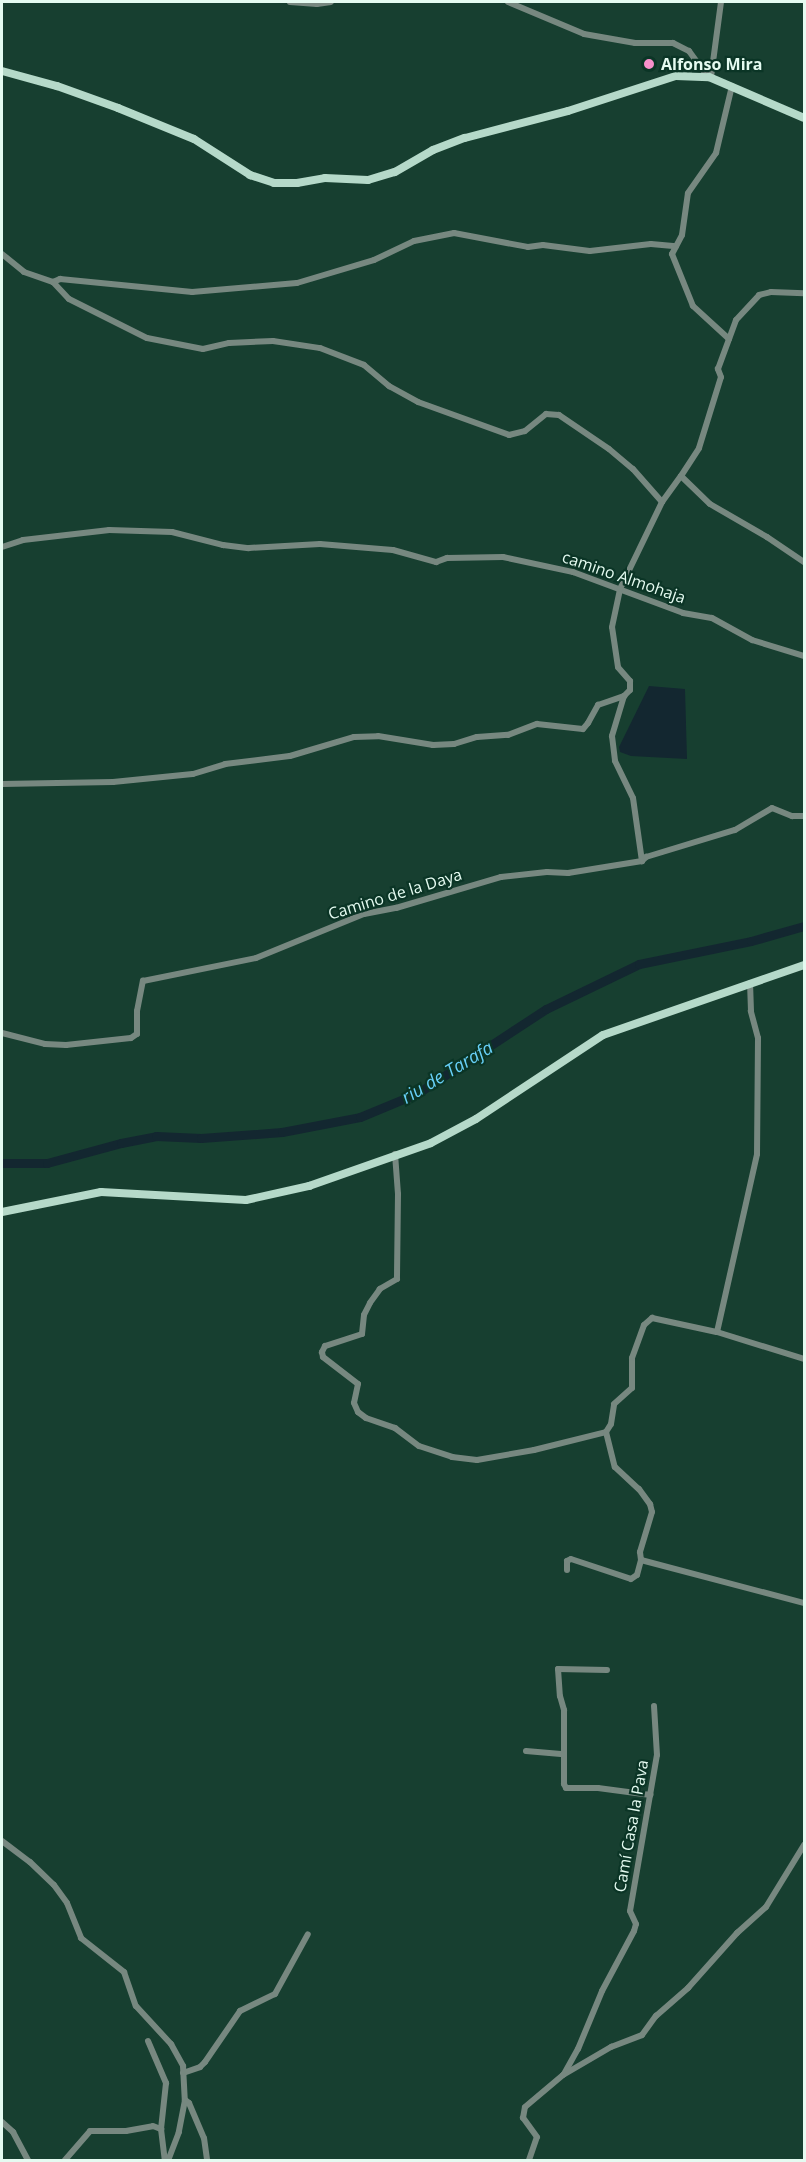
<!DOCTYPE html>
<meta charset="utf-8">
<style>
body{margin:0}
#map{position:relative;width:806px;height:2162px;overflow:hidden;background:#173f30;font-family:"Open Sans",sans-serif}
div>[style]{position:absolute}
.water>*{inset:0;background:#132730}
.river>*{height:9px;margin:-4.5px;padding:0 4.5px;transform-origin:4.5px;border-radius:4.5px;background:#132730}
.minor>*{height:6px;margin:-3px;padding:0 3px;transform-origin:3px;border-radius:3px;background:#778880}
.major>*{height:8px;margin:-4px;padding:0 4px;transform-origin:4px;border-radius:4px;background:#b5d9c9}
.dots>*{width:16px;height:16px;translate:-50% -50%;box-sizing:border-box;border:3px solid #0b3526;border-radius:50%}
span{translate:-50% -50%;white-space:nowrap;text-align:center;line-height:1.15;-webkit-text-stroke:4.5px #0b3526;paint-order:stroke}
.poi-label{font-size:16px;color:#e5fbf1;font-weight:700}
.left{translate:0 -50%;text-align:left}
.street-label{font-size:16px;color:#e5fbf1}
.water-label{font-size:18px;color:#68d0f8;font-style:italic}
.frame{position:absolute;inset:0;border:3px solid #e5fbf1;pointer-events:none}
</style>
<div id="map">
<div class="water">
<i style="clip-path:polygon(649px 686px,685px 689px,687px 759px,631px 756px,620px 752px,619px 747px)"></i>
</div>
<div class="river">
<i style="left:2px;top:1163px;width:45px"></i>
<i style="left:47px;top:1163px;width:77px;rotate:-15.1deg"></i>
<i style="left:121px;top:1143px;width:36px;rotate:-11deg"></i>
<i style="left:156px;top:1136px;width:45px;rotate:2.5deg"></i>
<i style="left:201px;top:1138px;width:81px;rotate:-4.2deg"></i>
<i style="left:282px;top:1132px;width:79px;rotate:-10.9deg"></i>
<i style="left:360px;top:1117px;width:63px;rotate:-22.5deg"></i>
<i style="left:418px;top:1093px;width:153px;rotate:-33.3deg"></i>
<i style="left:546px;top:1009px;width:103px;rotate:-25.8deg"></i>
<i style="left:639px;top:964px;width:114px;rotate:-11.6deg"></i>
<i style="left:751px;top:941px;width:55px;rotate:-15.8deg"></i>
</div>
<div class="minor">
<i style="left:290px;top:2px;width:27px;rotate:4deg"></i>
<i style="left:317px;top:4px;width:14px;rotate:-8deg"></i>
<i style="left:508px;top:2px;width:82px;rotate:22.8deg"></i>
<i style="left:584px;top:34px;width:52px;rotate:10deg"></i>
<i style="left:635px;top:43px;width:38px"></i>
<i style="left:673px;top:43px;width:18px;rotate:27deg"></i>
<i style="left:689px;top:51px;width:31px;rotate:54deg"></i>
<i style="left:711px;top:77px;width:76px;rotate:-82.4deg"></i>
<i style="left:2px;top:254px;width:28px;rotate:39deg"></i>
<i style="left:24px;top:272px;width:31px;rotate:19deg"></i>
<i style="left:53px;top:282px;width:23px;rotate:47deg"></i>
<i style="left:69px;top:299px;width:87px;rotate:26.6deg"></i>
<i style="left:147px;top:338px;width:57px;rotate:11.1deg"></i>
<i style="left:203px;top:349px;width:27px;rotate:-13deg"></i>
<i style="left:229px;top:343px;width:44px;rotate:-2.6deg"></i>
<i style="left:273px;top:341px;width:48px;rotate:8.5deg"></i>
<i style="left:320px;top:348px;width:47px;rotate:21.1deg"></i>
<i style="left:364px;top:365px;width:33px;rotate:40deg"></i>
<i style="left:389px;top:386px;width:33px;rotate:29deg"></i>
<i style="left:418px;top:402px;width:97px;rotate:19.9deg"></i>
<i style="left:509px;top:435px;width:16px;rotate:-14deg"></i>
<i style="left:525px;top:431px;width:27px;rotate:-39deg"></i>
<i style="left:546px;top:414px;width:13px;rotate:4deg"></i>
<i style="left:559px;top:415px;width:60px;rotate:34.2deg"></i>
<i style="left:609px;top:449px;width:31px;rotate:40deg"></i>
<i style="left:633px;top:469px;width:44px;rotate:48.7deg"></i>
<i style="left:662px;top:502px;width:32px;rotate:-54deg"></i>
<i style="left:681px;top:476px;width:40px;rotate:44deg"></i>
<i style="left:710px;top:504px;width:66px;rotate:30.1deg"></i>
<i style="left:767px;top:537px;width:45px;rotate:34deg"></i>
<i style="left:53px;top:282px;width:8px;rotate:-23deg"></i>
<i style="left:60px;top:279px;width:133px;rotate:5.6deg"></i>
<i style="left:192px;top:292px;width:105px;rotate:-4.9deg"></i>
<i style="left:297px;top:283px;width:80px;rotate:-16.6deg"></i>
<i style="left:374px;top:260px;width:44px;rotate:-25.4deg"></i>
<i style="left:414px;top:241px;width:41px;rotate:-11.3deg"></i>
<i style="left:454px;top:233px;width:75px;rotate:10.7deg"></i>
<i style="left:528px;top:247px;width:15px;rotate:-8deg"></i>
<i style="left:543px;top:245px;width:47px;rotate:7.3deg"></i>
<i style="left:590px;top:251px;width:61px;rotate:-6.5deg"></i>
<i style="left:651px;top:244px;width:25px;rotate:5deg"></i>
<i style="left:729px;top:339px;width:49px;rotate:-137.5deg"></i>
<i style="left:693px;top:306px;width:56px;rotate:-112deg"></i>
<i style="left:672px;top:254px;width:21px;rotate:-62deg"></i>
<i style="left:682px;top:235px;width:42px;rotate:-81.9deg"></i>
<i style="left:688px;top:193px;width:49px;rotate:-55deg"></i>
<i style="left:716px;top:153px;width:69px;rotate:-76.6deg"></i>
<i style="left:681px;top:476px;width:33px;rotate:-57deg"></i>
<i style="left:699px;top:448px;width:74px;rotate:-72.8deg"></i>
<i style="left:721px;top:377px;width:9px;rotate:-111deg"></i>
<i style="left:718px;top:369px;width:52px;rotate:-69.8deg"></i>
<i style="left:736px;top:320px;width:34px;rotate:-47deg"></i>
<i style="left:759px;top:295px;width:12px;rotate:-14deg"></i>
<i style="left:771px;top:292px;width:33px;rotate:2deg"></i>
<i style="left:2px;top:547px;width:22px;rotate:-18deg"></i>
<i style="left:23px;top:540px;width:87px;rotate:-6.6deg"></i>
<i style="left:109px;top:530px;width:63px;rotate:1.8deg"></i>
<i style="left:172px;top:532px;width:53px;rotate:14.3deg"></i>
<i style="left:223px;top:545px;width:26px;rotate:7deg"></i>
<i style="left:249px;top:548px;width:71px;rotate:-3.2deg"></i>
<i style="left:320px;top:544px;width:73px;rotate:4.7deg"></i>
<i style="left:393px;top:550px;width:45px;rotate:15.6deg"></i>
<i style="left:436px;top:562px;width:12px;rotate:-20deg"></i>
<i style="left:447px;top:558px;width:56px;rotate:-1deg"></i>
<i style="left:503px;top:557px;width:72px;rotate:12.1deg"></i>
<i style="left:573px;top:572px;width:117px;rotate:20.4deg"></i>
<i style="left:683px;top:613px;width:29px;rotate:10deg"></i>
<i style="left:712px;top:618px;width:46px;rotate:28.8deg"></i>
<i style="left:752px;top:640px;width:54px;rotate:17.1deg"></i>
<i style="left:624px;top:696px;width:42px;rotate:106.7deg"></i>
<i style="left:612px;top:736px;width:25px;rotate:83deg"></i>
<i style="left:615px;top:761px;width:41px;rotate:64.1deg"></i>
<i style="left:633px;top:798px;width:64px;rotate:81.9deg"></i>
<i style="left:2px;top:784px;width:111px;rotate:-1deg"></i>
<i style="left:113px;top:782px;width:80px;rotate:-5.7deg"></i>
<i style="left:193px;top:774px;width:34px;rotate:-17deg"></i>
<i style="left:225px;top:764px;width:65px;rotate:-7deg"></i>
<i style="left:290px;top:756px;width:67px;rotate:-16.5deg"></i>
<i style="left:354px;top:737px;width:24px;rotate:-2deg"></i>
<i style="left:378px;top:736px;width:56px;rotate:9.3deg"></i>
<i style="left:433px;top:745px;width:21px;rotate:-3deg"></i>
<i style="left:454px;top:744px;width:24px;rotate:-17deg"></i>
<i style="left:477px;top:737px;width:31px;rotate:-4deg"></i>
<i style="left:508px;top:735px;width:31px;rotate:-21deg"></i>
<i style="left:537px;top:724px;width:46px;rotate:6.2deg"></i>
<i style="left:583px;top:729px;width:8px;rotate:-50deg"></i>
<i style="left:588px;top:723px;width:21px;rotate:-61deg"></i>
<i style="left:598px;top:705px;width:28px;rotate:-19deg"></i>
<i style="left:624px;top:696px;width:8px;rotate:-45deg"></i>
<i style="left:630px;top:690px;width:9px;rotate:-90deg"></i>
<i style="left:630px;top:681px;width:18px;rotate:-131deg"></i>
<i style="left:618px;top:667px;width:40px;rotate:-98.5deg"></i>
<i style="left:612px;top:627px;width:39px;rotate:-78deg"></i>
<i style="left:620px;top:589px;width:97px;rotate:-64.2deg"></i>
<i style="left:2px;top:1033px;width:44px;rotate:14.3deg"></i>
<i style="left:45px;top:1044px;width:21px;rotate:3deg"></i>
<i style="left:66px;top:1045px;width:65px;rotate:-6.1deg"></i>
<i style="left:131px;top:1038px;width:7px;rotate:-34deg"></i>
<i style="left:137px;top:1034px;width:23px;rotate:-90deg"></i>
<i style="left:137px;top:1011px;width:31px;rotate:-79deg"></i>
<i style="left:143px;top:981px;width:115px;rotate:-11.5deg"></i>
<i style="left:256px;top:958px;width:117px;rotate:-22.2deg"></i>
<i style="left:364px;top:914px;width:33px;rotate:-11deg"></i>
<i style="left:396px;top:908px;width:109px;rotate:-16.4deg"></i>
<i style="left:501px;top:877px;width:46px;rotate:-6.2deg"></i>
<i style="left:547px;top:872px;width:21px;rotate:3deg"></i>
<i style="left:568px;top:873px;width:75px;rotate:-9.2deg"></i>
<i style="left:642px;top:861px;width:6px;rotate:-45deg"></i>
<i style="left:646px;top:857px;width:93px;rotate:-16.9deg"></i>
<i style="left:735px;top:830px;width:43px;rotate:-30.7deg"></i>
<i style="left:772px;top:808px;width:22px;rotate:22deg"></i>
<i style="left:792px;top:816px;width:12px"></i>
<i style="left:395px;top:1154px;width:40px;rotate:85.7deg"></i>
<i style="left:398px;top:1194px;width:85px;rotate:90.7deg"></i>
<i style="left:397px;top:1279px;width:20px;rotate:150deg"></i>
<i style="left:380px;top:1289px;width:17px;rotate:126deg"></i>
<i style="left:370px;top:1303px;width:13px;rotate:117deg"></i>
<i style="left:364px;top:1315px;width:19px;rotate:96deg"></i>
<i style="left:362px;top:1334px;width:39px;rotate:162deg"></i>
<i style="left:325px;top:1346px;width:7px;rotate:117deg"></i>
<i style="left:322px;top:1352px;width:5px;rotate:79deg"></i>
<i style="left:323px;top:1357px;width:44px;rotate:37.6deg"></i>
<i style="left:358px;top:1384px;width:19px;rotate:102deg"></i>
<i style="left:354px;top:1403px;width:10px;rotate:66deg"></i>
<i style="left:358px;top:1412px;width:10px;rotate:37deg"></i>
<i style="left:366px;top:1418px;width:31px;rotate:19deg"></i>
<i style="left:395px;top:1428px;width:30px;rotate:37deg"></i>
<i style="left:419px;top:1446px;width:35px;rotate:18deg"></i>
<i style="left:452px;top:1457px;width:25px;rotate:7deg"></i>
<i style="left:477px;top:1460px;width:58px;rotate:-10deg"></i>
<i style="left:534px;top:1450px;width:74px;rotate:-14deg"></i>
<i style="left:606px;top:1432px;width:9px;rotate:-58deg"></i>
<i style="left:611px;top:1424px;width:20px;rotate:-81deg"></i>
<i style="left:614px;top:1404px;width:24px;rotate:-42deg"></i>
<i style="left:632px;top:1388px;width:30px;rotate:-90deg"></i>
<i style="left:632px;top:1358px;width:35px;rotate:-70deg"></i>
<i style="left:644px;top:1325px;width:11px;rotate:-41deg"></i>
<i style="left:652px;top:1318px;width:66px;rotate:12.2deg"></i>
<i style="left:717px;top:1332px;width:91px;rotate:17.2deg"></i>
<i style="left:717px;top:1332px;width:182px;rotate:-77.3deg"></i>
<i style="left:757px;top:1154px;width:116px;rotate:-89.5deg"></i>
<i style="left:758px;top:1038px;width:28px;rotate:-105deg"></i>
<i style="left:751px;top:1011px;width:28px;rotate:-92deg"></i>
<i style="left:606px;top:1432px;width:36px;rotate:76deg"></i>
<i style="left:615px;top:1467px;width:33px;rotate:43deg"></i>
<i style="left:639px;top:1489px;width:19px;rotate:54deg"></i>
<i style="left:650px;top:1504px;width:8px;rotate:76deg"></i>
<i style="left:652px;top:1512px;width:42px;rotate:106.7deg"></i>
<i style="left:640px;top:1552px;width:8px;rotate:83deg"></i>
<i style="left:641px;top:1560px;width:169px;rotate:14.8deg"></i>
<i style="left:567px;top:1570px;width:9px;rotate:-90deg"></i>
<i style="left:567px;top:1561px;width:4px;rotate:-27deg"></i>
<i style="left:571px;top:1559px;width:63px;rotate:18.4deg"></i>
<i style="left:631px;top:1579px;width:7px;rotate:-34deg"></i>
<i style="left:637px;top:1575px;width:16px;rotate:-75deg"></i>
<i style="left:607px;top:1670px;width:49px;rotate:-178.8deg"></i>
<i style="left:558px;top:1669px;width:27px;rotate:86deg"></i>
<i style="left:560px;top:1696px;width:15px;rotate:74deg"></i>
<i style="left:564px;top:1710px;width:74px;rotate:90deg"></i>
<i style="left:564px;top:1784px;width:4px;rotate:63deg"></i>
<i style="left:566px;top:1788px;width:32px"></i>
<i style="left:598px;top:1788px;width:53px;rotate:7.5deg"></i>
<i style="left:526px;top:1751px;width:38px;rotate:5deg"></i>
<i style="left:2px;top:1841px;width:35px;rotate:37deg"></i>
<i style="left:30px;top:1862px;width:33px;rotate:44deg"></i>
<i style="left:54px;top:1885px;width:22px;rotate:54deg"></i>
<i style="left:67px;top:1903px;width:38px;rotate:68deg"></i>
<i style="left:81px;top:1938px;width:55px;rotate:38.3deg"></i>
<i style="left:124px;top:1972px;width:36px;rotate:71deg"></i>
<i style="left:136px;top:2006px;width:52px;rotate:47.4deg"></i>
<i style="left:171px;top:2044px;width:25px;rotate:61deg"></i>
<i style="left:183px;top:2066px;width:34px;rotate:87deg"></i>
<i style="left:185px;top:2100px;width:33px;rotate:101deg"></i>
<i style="left:179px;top:2132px;width:30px;rotate:111deg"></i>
<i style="left:148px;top:2041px;width:46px;rotate:66.8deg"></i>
<i style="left:166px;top:2083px;width:46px;rotate:96.2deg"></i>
<i style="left:183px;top:2073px;width:18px;rotate:-19deg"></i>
<i style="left:200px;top:2067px;width:7px;rotate:-45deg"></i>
<i style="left:205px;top:2062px;width:62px;rotate:-55.5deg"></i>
<i style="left:240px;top:2011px;width:39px;rotate:-26deg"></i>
<i style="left:275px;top:1994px;width:68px;rotate:-61.2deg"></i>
<i style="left:564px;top:2074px;width:29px;rotate:-61deg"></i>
<i style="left:578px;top:2049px;width:63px;rotate:-67.5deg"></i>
<i style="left:602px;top:1991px;width:68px;rotate:-61.9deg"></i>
<i style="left:634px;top:1931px;width:7px;rotate:-74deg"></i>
<i style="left:636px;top:1924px;width:14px;rotate:-115deg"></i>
<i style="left:630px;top:1911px;width:158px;rotate:-80.2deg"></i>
<i style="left:657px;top:1755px;width:49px;rotate:-93.5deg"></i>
<i style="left:185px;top:2100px;width:5px;rotate:37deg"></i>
<i style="left:189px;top:2103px;width:38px;rotate:67deg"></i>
<i style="left:204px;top:2138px;width:22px;rotate:82deg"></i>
<i style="left:2px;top:2122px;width:15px;rotate:42deg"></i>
<i style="left:13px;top:2132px;width:32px;rotate:62deg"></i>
<i style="left:65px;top:2160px;width:38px;rotate:-49deg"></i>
<i style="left:90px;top:2131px;width:36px"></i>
<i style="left:126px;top:2131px;width:27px;rotate:-10deg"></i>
<i style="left:153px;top:2126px;width:9px;rotate:21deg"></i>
<i style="left:161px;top:2129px;width:31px;rotate:83deg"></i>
<i style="left:529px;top:2160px;width:24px;rotate:-71deg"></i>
<i style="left:537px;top:2137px;width:24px;rotate:-126deg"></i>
<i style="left:523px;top:2118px;width:11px;rotate:-80deg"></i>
<i style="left:525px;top:2107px;width:50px;rotate:-40.1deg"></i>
<i style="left:563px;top:2075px;width:56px;rotate:-30.3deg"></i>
<i style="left:611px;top:2047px;width:33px;rotate:-21deg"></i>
<i style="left:642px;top:2035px;width:24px;rotate:-54deg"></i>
<i style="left:656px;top:2016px;width:43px;rotate:-41.2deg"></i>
<i style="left:688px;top:1988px;width:74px;rotate:-48.3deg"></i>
<i style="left:737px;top:1933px;width:39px;rotate:-42deg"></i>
<i style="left:766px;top:1907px;width:73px;rotate:-58.5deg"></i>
</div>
<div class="major">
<i style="left:2px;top:71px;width:57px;rotate:15.3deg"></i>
<i style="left:57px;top:86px;width:65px;rotate:19.8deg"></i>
<i style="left:118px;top:108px;width:82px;rotate:22.2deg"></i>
<i style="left:194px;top:139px;width:67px;rotate:32.7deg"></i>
<i style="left:250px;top:175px;width:25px;rotate:18deg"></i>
<i style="left:274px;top:183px;width:23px"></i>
<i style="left:297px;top:183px;width:28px;rotate:-10deg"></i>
<i style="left:325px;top:178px;width:43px;rotate:2.7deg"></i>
<i style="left:368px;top:180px;width:28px;rotate:-17deg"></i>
<i style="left:395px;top:172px;width:44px;rotate:-30.1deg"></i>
<i style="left:433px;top:150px;width:34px;rotate:-21deg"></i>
<i style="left:465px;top:138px;width:106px;rotate:-14.7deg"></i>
<i style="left:568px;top:111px;width:114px;rotate:-18deg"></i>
<i style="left:676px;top:76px;width:33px;rotate:2deg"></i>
<i style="left:709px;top:77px;width:103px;rotate:23.3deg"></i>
<i style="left:2px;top:1212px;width:101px;rotate:-11.4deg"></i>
<i style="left:101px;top:1192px;width:145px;rotate:3.2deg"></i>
<i style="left:246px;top:1200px;width:65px;rotate:-12.5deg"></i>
<i style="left:309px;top:1186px;width:129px;rotate:-19.4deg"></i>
<i style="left:431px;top:1143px;width:51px;rotate:-28.1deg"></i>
<i style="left:476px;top:1119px;width:152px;rotate:-33.5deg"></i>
<i style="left:603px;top:1035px;width:213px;rotate:-19.2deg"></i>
</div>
<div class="dots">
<i style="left:649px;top:64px;background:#f890cb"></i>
</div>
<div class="poi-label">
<span class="left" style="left:661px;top:64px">Alfonso Mira</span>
</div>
<div class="street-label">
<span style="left:624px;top:577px;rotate:19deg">camino Almohaja</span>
<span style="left:395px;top:894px;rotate:-17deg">Camino de la Daya</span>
<span style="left:631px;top:1826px;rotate:-80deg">Camí Casa la Pava</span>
</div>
<div class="water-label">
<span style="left:447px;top:1072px;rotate:-31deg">riu de Tarafa</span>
</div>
<div class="frame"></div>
</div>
